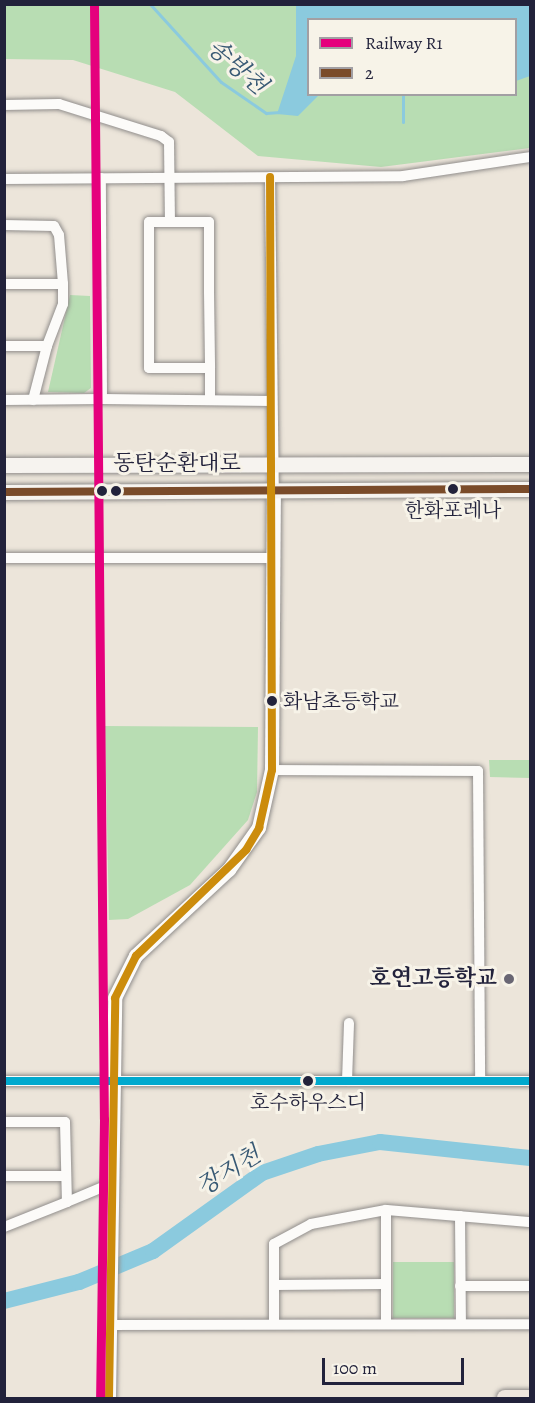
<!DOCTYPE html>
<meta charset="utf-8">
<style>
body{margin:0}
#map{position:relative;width:535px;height:1403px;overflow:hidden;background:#ece5da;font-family:Alegreya,"Noto Serif KR",serif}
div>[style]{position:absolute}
.green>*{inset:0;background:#b8ddb3}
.water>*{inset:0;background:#8bcade}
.stream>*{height:3px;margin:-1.5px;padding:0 1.5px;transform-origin:1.5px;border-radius:1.5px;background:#8bcade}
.river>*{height:16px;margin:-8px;padding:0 8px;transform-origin:8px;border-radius:8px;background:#8bcade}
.roads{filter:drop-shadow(0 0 2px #918e8c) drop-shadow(0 0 2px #918e8c)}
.minor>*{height:10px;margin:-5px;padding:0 5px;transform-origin:5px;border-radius:5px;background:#fcfbf9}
.tertiary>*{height:14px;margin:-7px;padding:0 7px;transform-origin:7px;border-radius:7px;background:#fcfbf9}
.secondary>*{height:15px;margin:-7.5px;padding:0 7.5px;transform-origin:7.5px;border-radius:7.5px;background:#f6f3ef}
.primary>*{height:16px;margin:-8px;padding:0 8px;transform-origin:8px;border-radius:8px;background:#efe6de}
.bus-1>*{height:8px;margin:-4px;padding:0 4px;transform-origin:4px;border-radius:4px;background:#7a4b2a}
.bus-2>*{height:8px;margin:-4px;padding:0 4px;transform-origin:4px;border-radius:4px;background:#00a9ce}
.bus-3>*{height:8px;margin:-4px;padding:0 4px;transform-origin:4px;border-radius:4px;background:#cc8c0c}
.rail-1>*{height:9px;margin:-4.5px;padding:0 4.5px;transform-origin:4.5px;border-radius:4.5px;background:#e5007d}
.dots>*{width:16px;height:16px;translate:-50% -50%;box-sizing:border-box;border:3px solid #f7f3e8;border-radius:50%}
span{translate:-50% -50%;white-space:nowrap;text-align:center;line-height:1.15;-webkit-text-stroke:6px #f7f3e8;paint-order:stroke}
.bus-label{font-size:20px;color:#22223b}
.left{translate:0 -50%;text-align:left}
.street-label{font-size:22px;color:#22223b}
.poi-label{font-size:22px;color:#22223b;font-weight:700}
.right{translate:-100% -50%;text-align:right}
.water-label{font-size:24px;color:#385974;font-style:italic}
.frame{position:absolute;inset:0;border:6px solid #22223b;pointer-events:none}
.legend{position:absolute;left:307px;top:18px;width:210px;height:78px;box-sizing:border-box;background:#f7f3e8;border:2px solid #a29fa3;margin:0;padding:8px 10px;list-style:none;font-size:18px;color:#22223b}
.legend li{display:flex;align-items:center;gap:12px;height:30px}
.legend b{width:30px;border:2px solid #a29fa3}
.scale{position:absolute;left:322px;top:1358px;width:142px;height:27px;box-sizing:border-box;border:3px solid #22223b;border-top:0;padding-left:8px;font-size:18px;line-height:21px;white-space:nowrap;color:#22223b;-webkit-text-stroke:4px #f7f3e8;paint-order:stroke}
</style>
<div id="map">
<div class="green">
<i style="clip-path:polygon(evenodd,5px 5px,530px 5px,530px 148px,381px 167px,258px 156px,175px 92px,73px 60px,5px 59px,5px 5px,308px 20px,516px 20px,516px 94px,308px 94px,308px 20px)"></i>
<i style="clip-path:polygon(70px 295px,90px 296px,91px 388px,84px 393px,48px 392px)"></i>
<i style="clip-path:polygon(105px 726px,258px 727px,257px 792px,248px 820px,190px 885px,128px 919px,109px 920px)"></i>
<i style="clip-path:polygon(489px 760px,530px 760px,530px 778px,490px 777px)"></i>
<i style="clip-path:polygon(393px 1262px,454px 1262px,454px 1318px,393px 1318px)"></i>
</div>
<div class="water">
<i style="clip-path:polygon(296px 5px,530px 5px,530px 76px,516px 81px,516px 20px,308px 20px,308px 94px,319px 95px,298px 116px,277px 114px,296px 56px)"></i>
</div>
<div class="stream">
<i style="left:150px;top:4px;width:105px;rotate:47.7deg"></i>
<i style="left:221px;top:82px;width:55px;rotate:34.6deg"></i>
<i style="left:266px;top:113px;width:14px;rotate:-4deg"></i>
<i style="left:403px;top:94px;width:28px;rotate:90deg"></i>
</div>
<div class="river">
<i style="left:4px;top:1301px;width:77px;rotate:-14.2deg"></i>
<i style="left:79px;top:1282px;width:80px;rotate:-22.7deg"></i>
<i style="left:153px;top:1251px;width:134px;rotate:-35.6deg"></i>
<i style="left:262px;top:1173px;width:59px;rotate:-18.7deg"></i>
<i style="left:318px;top:1154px;width:63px;rotate:-11deg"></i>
<i style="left:380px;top:1142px;width:151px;rotate:6.1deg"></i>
</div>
<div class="roads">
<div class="minor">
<i style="left:4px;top:105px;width:55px;rotate:-1deg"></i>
<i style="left:59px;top:104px;width:107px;rotate:17.4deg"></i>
<i style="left:161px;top:136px;width:10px;rotate:37deg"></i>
<i style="left:169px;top:142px;width:80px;rotate:89.3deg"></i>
<i style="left:270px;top:177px;width:313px;rotate:89.3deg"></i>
<i style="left:4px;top:179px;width:399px;rotate:-0.4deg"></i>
<i style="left:403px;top:176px;width:128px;rotate:-8.5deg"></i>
<i style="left:4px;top:225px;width:50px;rotate:1.1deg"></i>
<i style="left:54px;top:226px;width:10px;rotate:61deg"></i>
<i style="left:59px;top:235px;width:49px;rotate:85.3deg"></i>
<i style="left:4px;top:284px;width:59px"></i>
<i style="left:63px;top:284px;width:20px;rotate:90deg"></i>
<i style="left:63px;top:304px;width:45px;rotate:110.9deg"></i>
<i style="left:47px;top:346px;width:43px;rotate:180deg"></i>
<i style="left:210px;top:368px;width:61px;rotate:180deg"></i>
<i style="left:149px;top:368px;width:146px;rotate:-90deg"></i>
<i style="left:149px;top:222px;width:60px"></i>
<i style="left:209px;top:222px;width:70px;rotate:90deg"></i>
<i style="left:209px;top:292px;width:76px;rotate:89.2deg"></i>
<i style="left:210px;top:368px;width:32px;rotate:90deg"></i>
<i style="left:102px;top:399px;width:170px;rotate:0.7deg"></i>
<i style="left:4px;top:400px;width:98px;rotate:-0.6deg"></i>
<i style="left:102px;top:399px;width:221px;rotate:-90.3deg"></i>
<i style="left:33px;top:400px;width:56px;rotate:-75.5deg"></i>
<i style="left:4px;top:558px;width:269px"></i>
<i style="left:272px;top:770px;width:206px;rotate:0.3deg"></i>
<i style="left:478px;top:771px;width:310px;rotate:89.6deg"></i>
<i style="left:4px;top:1081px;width:526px"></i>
<i style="left:347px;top:1081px;width:58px;rotate:-88deg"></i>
<i style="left:4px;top:1122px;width:61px"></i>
<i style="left:65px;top:1122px;width:80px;rotate:88.6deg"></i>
<i style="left:67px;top:1202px;width:68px;rotate:158.4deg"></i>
<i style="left:4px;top:1176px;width:62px"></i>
<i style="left:67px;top:1202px;width:47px;rotate:-22.7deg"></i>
<i style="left:386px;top:1210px;width:114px;rotate:90deg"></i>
<i style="left:460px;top:1216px;width:108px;rotate:89.5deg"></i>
<i style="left:274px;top:1285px;width:112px;rotate:-0.5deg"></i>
<i style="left:460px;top:1286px;width:70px"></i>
<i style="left:274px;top:1324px;width:80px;rotate:-90deg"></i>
<i style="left:274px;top:1244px;width:42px;rotate:-28.4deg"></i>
<i style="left:311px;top:1224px;width:76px;rotate:-10.6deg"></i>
<i style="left:386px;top:1210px;width:144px;rotate:4.8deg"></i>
<i style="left:109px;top:1325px;width:421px;rotate:-0.1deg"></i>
</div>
<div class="tertiary">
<i style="left:109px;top:1398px;width:400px;rotate:-89.1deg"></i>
<i style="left:115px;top:998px;width:47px;rotate:-63.4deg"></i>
<i style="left:136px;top:956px;width:127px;rotate:-42.8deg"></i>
<i style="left:229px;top:870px;width:52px;rotate:-54.5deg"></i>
<i style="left:259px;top:828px;width:59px;rotate:-77.4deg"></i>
<i style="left:272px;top:770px;width:280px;rotate:-89.6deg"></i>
</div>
<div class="secondary">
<i style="left:4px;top:465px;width:526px;rotate:-0.11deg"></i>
<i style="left:4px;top:492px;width:526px;rotate:-0.33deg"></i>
</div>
<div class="primary">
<i style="left:505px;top:1398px;width:25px"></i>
</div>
</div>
<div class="bus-1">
<i style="left:4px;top:492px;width:526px;rotate:-0.33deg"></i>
</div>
<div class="bus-2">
<i style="left:4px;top:1081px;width:526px"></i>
</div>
<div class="bus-3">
<i style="left:109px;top:1398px;width:400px;rotate:-89.1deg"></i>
<i style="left:115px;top:998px;width:47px;rotate:-63.4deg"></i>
<i style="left:136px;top:956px;width:153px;rotate:-43.9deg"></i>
<i style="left:246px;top:850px;width:26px;rotate:-59deg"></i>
<i style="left:259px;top:828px;width:59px;rotate:-77.4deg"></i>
<i style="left:272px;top:770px;width:593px;rotate:-90.19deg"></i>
</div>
<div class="rail-1">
<i style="left:94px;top:4px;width:1115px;rotate:89.49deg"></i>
<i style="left:104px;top:1119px;width:279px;rotate:90.8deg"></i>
</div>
<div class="dots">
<i style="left:453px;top:489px;background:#22223b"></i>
<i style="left:102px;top:491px;background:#22223b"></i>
<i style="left:116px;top:491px;background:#22223b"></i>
<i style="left:272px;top:701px;background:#22223b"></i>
<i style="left:509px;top:979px;background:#696673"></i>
<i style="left:308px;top:1081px;background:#22223b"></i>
</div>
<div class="bus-label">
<span style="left:453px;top:510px">한화포레나</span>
<span class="left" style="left:283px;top:701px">화남초등학교</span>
<span style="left:308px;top:1102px">호수하우스디</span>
</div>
<div class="street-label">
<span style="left:177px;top:464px">동탄순환대로</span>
</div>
<div class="poi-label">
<span class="right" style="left:497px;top:979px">호연고등학교</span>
</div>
<div class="water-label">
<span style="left:237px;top:67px;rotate:41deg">송방천</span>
<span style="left:229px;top:1171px;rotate:-32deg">장지천</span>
</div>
<div class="frame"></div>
<ul class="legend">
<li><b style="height:8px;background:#e5007d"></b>Railway R1</li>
<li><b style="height:8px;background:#7a4b2a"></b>2</li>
</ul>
<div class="scale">100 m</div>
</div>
